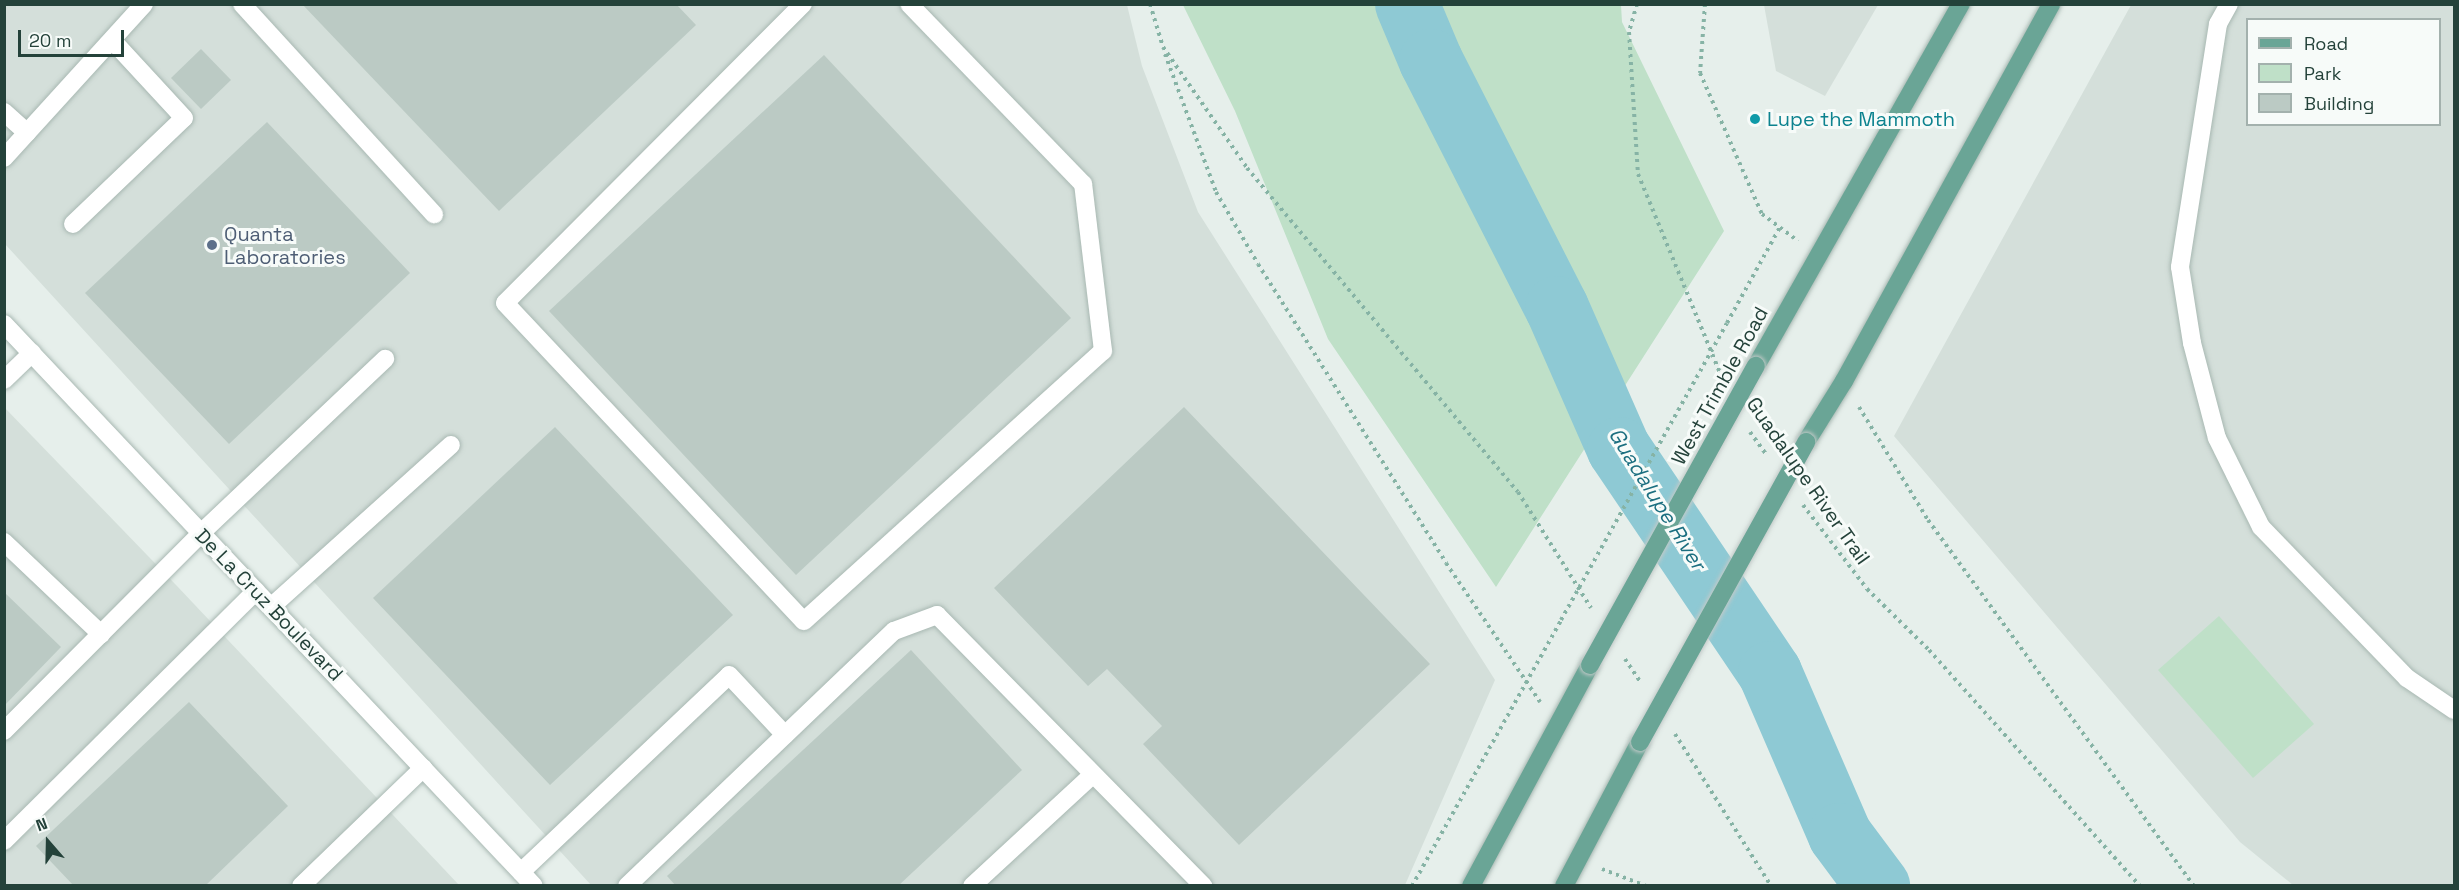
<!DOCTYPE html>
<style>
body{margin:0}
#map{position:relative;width:2459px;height:890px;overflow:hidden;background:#e6efeb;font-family:"Space Grotesk",sans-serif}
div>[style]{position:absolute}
.built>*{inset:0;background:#d4dfda}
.green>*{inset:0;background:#bfe0c8}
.river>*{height:64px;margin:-32px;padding:0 32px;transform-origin:32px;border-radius:32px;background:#8ec9d4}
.building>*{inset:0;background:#bbcac4}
.path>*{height:4px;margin-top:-2px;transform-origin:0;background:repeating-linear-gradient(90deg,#86b3a5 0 3px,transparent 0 7.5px)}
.roads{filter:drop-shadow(0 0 2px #a8b8b2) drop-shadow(0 0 2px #a8b8b2)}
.lane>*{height:18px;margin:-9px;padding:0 9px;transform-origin:9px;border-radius:9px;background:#fff}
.street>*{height:18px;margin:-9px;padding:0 9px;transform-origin:9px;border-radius:9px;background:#fff}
.secondary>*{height:18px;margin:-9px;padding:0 9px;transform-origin:9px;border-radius:9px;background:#fff}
.primary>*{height:18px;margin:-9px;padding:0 9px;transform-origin:9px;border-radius:9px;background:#6aa596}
.path-bridge>*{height:4px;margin-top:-2px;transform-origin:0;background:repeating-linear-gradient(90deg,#86b3a5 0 3px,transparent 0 7.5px)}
.bridges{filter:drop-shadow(0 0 2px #c2cac8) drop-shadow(0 0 2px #c2cac8)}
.primary-bridge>*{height:18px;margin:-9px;padding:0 9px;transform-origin:9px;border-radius:9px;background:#6aa596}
.dots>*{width:16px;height:16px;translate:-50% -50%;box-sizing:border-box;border:3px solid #f7fbf9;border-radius:50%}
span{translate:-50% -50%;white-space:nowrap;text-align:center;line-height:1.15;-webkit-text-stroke:6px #f7fbf9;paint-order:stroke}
.culture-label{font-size:20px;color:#0d838f}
.left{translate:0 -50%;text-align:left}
.service-label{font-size:20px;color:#4e5e75}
.street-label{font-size:20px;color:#24423a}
.water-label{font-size:21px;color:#1c6f80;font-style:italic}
.frame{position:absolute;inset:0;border:6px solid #24423a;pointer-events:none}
.legend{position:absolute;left:2246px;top:18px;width:195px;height:108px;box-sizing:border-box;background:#f7fbf9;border:2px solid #a3b1ad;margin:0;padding:8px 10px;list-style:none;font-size:18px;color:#24423a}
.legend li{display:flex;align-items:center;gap:12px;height:30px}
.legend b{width:30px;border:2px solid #a3b1ad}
.north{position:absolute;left:18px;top:812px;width:60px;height:60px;-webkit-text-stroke:4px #f7fbf9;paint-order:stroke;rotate:340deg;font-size:16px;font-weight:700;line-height:24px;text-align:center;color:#24423a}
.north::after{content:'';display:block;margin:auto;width:21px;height:27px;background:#24423a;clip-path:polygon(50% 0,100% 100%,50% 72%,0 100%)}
.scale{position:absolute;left:18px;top:30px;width:106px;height:27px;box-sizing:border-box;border:3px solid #24423a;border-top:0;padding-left:8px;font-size:18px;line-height:21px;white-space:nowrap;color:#24423a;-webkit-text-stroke:4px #f7fbf9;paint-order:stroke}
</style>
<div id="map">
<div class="built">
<i style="clip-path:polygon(5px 5px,1127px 5px,1142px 66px,1198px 212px,1495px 680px,1405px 885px,591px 885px,5px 244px)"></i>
<i style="clip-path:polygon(1764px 5px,1764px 4px,1878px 5px,1825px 96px,1776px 71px)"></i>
<i style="clip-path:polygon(evenodd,2131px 5px,2454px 5px,2454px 885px,2293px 885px,2240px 842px,1894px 436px,2131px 5px,2248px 20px,2440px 20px,2440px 124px,2248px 124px,2248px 20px)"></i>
<i style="clip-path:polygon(4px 407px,177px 586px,459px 885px,5px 885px)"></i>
</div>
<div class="green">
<i style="clip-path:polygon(1183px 5px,1621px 5px,1622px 22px,1724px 231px,1496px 587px,1328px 339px,1235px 111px)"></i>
<i style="clip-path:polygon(2219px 616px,2314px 724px,2253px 778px,2158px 670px)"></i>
</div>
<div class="river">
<i style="left:1407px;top:4px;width:62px;rotate:67.2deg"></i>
<i style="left:1431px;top:61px;width:277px;rotate:63deg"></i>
<i style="left:1557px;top:308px;width:154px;rotate:66.3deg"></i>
<i style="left:1619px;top:449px;width:270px;rotate:56deg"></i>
<i style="left:1770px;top:673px;width:176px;rotate:66.6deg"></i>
<i style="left:1840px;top:835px;width:64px;rotate:53.3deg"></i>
</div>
<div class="building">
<i style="clip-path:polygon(302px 4px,676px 4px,696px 25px,499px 211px)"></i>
<i style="clip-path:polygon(201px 49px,231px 80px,201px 109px,171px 78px)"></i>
<i style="clip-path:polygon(824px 55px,1071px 318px,796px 575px,549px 311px)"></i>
<i style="clip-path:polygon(267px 122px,410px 273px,229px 444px,85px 293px)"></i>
<i style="clip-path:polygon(1184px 407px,1430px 664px,1239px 845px,1143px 744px,1162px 726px,1107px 669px,1088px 686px,994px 588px)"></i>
<i style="clip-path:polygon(555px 427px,733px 615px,550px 785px,373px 598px)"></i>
<i style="clip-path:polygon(4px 592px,61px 647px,4px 706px)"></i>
<i style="clip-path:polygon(911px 650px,1022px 770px,898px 886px,676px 886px,667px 876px)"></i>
<i style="clip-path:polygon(189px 702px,288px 806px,205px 886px,74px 886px,36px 846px)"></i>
</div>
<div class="path">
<i style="left:1150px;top:4px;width:45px;rotate:73.2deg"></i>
<i style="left:1637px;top:4px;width:29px;rotate:106deg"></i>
<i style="left:1629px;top:32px;width:142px;rotate:86.4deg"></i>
<i style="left:1638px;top:174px;width:217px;rotate:67.6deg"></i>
<i style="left:1705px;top:4px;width:69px;rotate:94.1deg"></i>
<i style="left:1700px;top:73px;width:154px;rotate:66.3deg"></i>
<i style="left:1762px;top:214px;width:45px;rotate:36.9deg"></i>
<i style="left:1163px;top:47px;width:147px;rotate:55.2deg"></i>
<i style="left:1247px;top:168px;width:422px;rotate:50.1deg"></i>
<i style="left:1518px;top:492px;width:137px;rotate:57.8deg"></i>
<i style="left:1165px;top:54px;width:147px;rotate:69.7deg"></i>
<i style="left:1216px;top:192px;width:83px;rotate:59.7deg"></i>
<i style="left:1258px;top:264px;width:353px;rotate:57.8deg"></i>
<i style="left:1446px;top:563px;width:168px;rotate:55.9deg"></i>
<i style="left:1727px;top:323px;width:110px;rotate:-61.1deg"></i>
<i style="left:1859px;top:407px;width:132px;rotate:58.6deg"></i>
<i style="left:1928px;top:520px;width:452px;rotate:54deg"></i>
<i style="left:1750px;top:432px;width:29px;rotate:54deg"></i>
<i style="left:1803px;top:505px;width:106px;rotate:52.7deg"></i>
<i style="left:1867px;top:589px;width:87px;rotate:44.5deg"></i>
<i style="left:1929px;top:650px;width:317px;rotate:48.2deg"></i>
<i style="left:1625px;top:659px;width:29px;rotate:56deg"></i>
<i style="left:1675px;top:734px;width:180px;rotate:57.7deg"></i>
<i style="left:1602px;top:869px;width:47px;rotate:21.1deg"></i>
<i style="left:1412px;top:886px;width:305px;rotate:-60.7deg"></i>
</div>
<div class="roads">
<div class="lane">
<i style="left:242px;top:4px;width:285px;rotate:47.6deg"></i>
<i style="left:803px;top:4px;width:422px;rotate:134.9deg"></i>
<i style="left:505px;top:303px;width:436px;rotate:46.8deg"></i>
<i style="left:804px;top:621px;width:403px;rotate:-42.1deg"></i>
<i style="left:1103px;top:351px;width:168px;rotate:-96.8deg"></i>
<i style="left:1083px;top:184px;width:250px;rotate:-134deg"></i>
<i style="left:2229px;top:4px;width:23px;rotate:119deg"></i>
<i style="left:2218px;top:24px;width:246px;rotate:98.9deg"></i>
<i style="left:2180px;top:267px;width:77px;rotate:81deg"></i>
<i style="left:2192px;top:343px;width:98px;rotate:75.3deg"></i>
<i style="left:2217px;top:438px;width:99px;rotate:63.7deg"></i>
<i style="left:2261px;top:527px;width:210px;rotate:46deg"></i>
<i style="left:2407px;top:678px;width:57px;rotate:34.2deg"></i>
<i style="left:4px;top:112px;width:31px;rotate:42deg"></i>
<i style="left:73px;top:224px;width:153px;rotate:-43.7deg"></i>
<i style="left:184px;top:118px;width:106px;rotate:-132.7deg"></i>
<i style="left:4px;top:380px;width:39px;rotate:-44deg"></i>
<i style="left:4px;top:542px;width:134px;rotate:43.5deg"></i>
<i style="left:271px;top:607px;width:242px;rotate:-42deg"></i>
<i style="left:4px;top:731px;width:278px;rotate:-45.1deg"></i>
<i style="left:200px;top:534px;width:255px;rotate:-43.4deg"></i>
<i style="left:4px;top:841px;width:355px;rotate:-44.8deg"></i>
<i style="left:521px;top:872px;width:286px;rotate:-43.4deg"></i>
<i style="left:729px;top:675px;width:82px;rotate:47deg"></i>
<i style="left:301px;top:886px;width:170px;rotate:-44deg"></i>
<i style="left:627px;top:886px;width:369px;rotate:-43.7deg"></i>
<i style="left:894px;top:631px;width:46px;rotate:-20.4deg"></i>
<i style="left:937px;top:615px;width:380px;rotate:45.5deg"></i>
<i style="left:972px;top:886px;width:162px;rotate:-42.7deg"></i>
</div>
<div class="street">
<i style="left:4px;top:158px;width:208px;rotate:-47.7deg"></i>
</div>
<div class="secondary">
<i style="left:4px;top:324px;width:772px;rotate:46.68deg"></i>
</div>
<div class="primary">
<i style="left:1756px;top:366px;width:416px;rotate:-60.5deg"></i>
<i style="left:1806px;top:442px;width:72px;rotate:-58.1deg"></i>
<i style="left:1844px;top:381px;width:430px;rotate:-61.2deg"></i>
<i style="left:1471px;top:886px;width:251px;rotate:-61.7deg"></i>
<i style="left:1564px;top:886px;width:163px;rotate:-62.2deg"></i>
</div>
</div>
<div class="path-bridge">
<i style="left:1561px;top:620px;width:340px;rotate:-60.8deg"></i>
</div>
<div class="bridges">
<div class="primary-bridge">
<i style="left:1590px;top:665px;width:342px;rotate:-61deg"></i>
<i style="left:1640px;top:742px;width:343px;rotate:-61deg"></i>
</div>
</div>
<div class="dots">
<i style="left:1755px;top:119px;background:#0f9aa8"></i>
<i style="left:212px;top:245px;background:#5c6f8a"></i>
</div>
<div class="culture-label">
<span class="left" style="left:1767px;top:119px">Lupe the Mammoth</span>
</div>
<div class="service-label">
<span class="left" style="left:224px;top:246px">Quanta<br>Laboratories</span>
</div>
<div class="street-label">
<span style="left:1720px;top:386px;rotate:-61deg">West Trimble Road</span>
<span style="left:1808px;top:481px;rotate:55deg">Guadalupe River Trail</span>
<span style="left:269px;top:605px;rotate:46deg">De La Cruz Boulevard</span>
</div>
<div class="water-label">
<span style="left:1657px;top:499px;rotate:58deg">Guadalupe River</span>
</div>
<div class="frame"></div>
<ul class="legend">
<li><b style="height:8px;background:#6aa596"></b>Road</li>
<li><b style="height:16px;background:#bfe0c8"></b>Park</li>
<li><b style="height:16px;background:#bbcac4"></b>Building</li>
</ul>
<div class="north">N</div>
<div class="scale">20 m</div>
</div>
